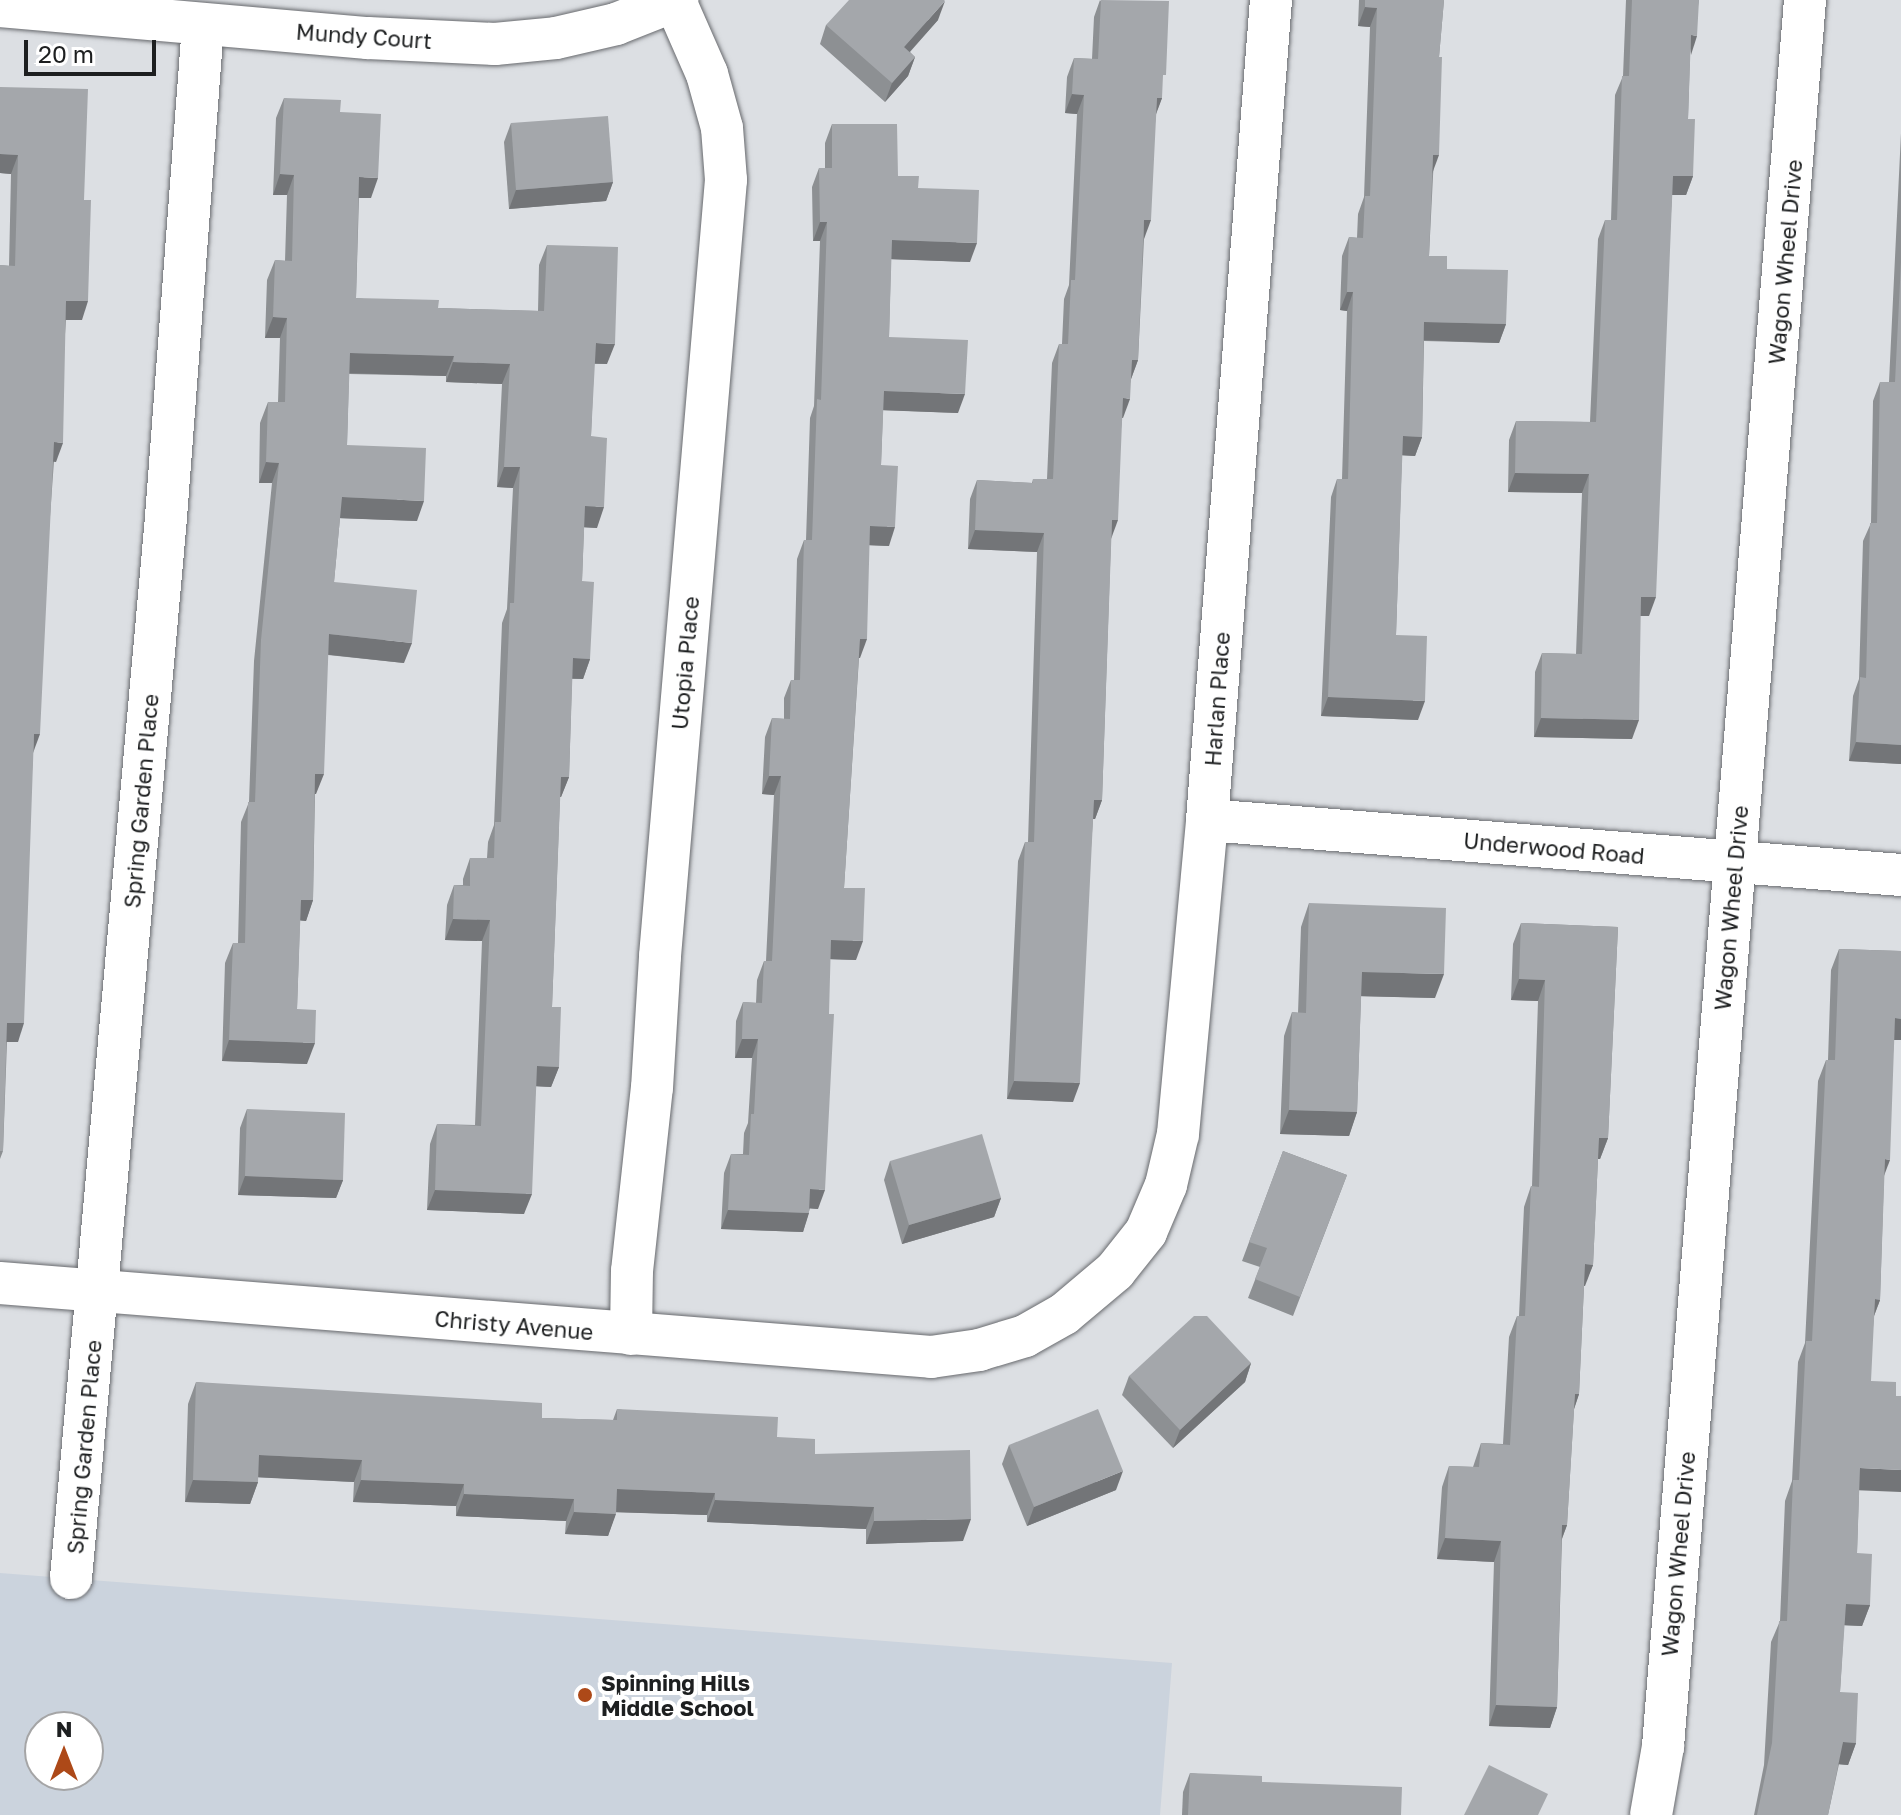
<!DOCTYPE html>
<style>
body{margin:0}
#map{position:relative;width:1901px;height:1815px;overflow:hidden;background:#dcdfe3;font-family:"Golos Text",sans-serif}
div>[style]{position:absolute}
.built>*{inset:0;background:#cbd3dd}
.roads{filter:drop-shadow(0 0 2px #686a6e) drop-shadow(0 0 2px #686a6e)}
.street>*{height:42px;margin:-21px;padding:0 21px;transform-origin:21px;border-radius:21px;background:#fff}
.wall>*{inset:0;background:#8d9093}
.shaded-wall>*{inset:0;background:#737578}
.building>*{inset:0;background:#a4a7ab}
.dots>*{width:22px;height:22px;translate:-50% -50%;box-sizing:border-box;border:4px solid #fff;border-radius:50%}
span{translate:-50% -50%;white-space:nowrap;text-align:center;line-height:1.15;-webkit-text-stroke:8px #fff;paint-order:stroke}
.street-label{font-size:22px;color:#1d1f20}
.poi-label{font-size:22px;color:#1d1f20;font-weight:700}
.left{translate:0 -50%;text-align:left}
.north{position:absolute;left:24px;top:1711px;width:80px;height:80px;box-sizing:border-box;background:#fff;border:2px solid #a5a5a6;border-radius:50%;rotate:0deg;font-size:22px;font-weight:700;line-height:32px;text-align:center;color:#1d1f20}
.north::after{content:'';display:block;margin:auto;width:28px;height:36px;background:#ad4918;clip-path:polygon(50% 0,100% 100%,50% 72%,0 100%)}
.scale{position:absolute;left:24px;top:40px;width:132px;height:36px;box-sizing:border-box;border:4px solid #1d1f20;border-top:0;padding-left:10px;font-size:24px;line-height:28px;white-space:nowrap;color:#1d1f20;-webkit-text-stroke:6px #fff;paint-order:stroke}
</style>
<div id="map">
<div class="built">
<i style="clip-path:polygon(evenodd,0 1573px,1172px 1663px,1160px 1815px,0 1815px,0 1573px,40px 1727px,88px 1727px,88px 1775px,40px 1775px,40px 1727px)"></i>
</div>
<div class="roads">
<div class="street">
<i style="left:0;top:6px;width:369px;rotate:5deg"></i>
<i style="left:368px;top:38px;width:127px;rotate:2.7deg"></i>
<i style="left:495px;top:44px;width:61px;rotate:-5.6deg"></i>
<i style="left:556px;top:38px;width:62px;rotate:-13.1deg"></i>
<i style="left:616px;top:24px;width:66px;rotate:-21.5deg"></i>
<i style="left:1207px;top:820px;width:696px;rotate:4.53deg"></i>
<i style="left:0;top:1283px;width:934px;rotate:4.54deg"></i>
<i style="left:931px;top:1357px;width:49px;rotate:-8.3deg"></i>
<i style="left:979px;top:1350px;width:48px;rotate:-16.9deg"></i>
<i style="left:1025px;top:1336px;width:45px;rotate:-29.4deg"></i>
<i style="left:1064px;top:1314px;width:67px;rotate:-40.1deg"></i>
<i style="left:1115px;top:1271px;width:50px;rotate:-51.5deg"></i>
<i style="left:1146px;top:1232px;width:51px;rotate:-66.9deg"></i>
<i style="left:1166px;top:1185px;width:52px;rotate:-76.8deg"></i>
<i style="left:1178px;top:1134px;width:315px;rotate:-84.7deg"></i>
<i style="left:1207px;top:820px;width:822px;rotate:-85.54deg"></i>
<i style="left:631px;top:1334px;width:63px;rotate:-89.1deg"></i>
<i style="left:632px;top:1271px;width:184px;rotate:-83.8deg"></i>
<i style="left:652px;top:1088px;width:132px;rotate:-86.5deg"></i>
<i style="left:660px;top:956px;width:779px;rotate:-85.14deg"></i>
<i style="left:726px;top:180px;width:52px;rotate:-94.4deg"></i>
<i style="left:722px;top:128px;width:56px;rotate:-105.5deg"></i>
<i style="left:707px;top:74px;width:80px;rotate:-113.7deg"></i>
<i style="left:71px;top:1578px;width:1065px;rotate:-84.88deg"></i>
<i style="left:166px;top:517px;width:494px;rotate:-85.7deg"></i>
<i style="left:1651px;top:1815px;width:70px;rotate:-80.1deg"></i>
<i style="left:1663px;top:1746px;width:1752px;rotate:-85.35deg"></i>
</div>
</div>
<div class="wall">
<i style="clip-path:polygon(1100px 0,1162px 86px,1162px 98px,1156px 113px,1144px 239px,1138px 360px,1131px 379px,1122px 418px,1111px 539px,1102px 800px,1095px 819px,1093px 819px,1073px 1102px,1007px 1099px,1018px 861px,1025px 842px,1028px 842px,1037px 552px,968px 549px,970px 499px,977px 480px,1032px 483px,1033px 479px,1047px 479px,1052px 363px,1059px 344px,1062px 344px,1064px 299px,1069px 285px,1077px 114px,1065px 113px,1067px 77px,1074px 58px,1092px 59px,1094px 17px)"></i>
<i style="clip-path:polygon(1359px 0,1444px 0,1439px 57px,1429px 256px,1447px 269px,1506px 324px,1499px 343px,1424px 341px,1422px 437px,1415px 456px,1402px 455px,1396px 635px,1418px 720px,1321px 716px,1331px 497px,1337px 479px,1342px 479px,1347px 311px,1340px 310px,1342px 256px,1349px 237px,1357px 238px,1358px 214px,1364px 197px,1370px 27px,1358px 26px)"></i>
<i style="clip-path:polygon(1626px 0,1699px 0,1690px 55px,1688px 119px,1693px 176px,1686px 195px,1672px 195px,1649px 616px,1640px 616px,1632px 739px,1534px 737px,1535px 672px,1542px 653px,1576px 654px,1582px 493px,1508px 492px,1509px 440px,1516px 421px,1590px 422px,1598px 239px,1605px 220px,1611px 220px,1615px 95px,1623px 76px)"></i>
<i style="clip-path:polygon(938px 20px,910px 52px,915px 57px,908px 76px,885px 102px,820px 44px,826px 25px)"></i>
<i style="clip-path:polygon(0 87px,84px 200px,82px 320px,66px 320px,56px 462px,54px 461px,33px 753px,18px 1042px,7px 1042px,3px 1151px,0 1159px,0 265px,9px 266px,11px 174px,0 173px)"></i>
<i style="clip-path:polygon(284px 98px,340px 112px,371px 198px,359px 198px,356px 298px,438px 308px,538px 311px,539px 265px,547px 245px,607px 364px,594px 364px,591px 436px,597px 528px,584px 527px,582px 581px,590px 659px,583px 679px,572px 679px,569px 777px,561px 797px,560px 797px,552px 1007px,559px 1067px,551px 1087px,536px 1086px,524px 1214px,427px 1210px,430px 1144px,437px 1124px,475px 1125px,482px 941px,445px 940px,447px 905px,454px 885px,463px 885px,463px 879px,470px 858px,487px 858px,488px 842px,494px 825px,502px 623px,507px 609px,513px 488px,497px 487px,502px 384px,446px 382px,446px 376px,349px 374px,347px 445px,417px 521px,340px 518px,334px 582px,404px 663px,328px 655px,316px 794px,315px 794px,313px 900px,306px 921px,300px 920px,297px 1009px,307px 1064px,222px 1061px,225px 963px,233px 943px,238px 943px,241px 822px,249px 802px,254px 661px,272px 483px,259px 483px,260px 423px,268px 402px,278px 402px,280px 338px,265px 338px,267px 280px,275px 260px,285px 261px,287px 195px,273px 195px,276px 118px)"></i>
<i style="clip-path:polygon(511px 123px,613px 182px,606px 201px,509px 209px,504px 142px)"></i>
<i style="clip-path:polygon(832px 124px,898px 176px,918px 188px,970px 262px,891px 259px,889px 337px,958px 413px,883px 410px,881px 465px,889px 546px,869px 545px,859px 658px,844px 888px,856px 960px,830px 959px,818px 1209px,810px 1208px,803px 1232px,721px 1229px,724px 1173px,731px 1154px,743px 1154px,744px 1133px,748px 1123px,752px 1058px,735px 1058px,736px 1021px,743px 1002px,756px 1003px,757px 980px,764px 961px,766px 961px,774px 795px,762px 794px,765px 737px,772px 718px,784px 719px,784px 698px,791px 680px,794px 680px,797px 559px,804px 540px,806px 540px,810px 418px,814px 406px,820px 241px,813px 241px,812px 187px,819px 168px,825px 168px,825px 143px)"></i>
<i style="clip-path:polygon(1901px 133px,1901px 764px,1849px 761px,1853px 696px,1859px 679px,1863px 541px,1871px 523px,1873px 401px,1880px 382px,1889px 382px)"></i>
<i style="clip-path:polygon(1309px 903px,1435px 998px,1361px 996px,1357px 1112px,1349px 1136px,1280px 1134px,1284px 1036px,1292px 1012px,1298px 1013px,1301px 927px)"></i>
<i style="clip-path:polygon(1521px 923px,1618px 927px,1608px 1138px,1600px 1159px,1598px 1159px,1593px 1265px,1584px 1286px,1579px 1394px,1574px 1409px,1567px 1525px,1562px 1539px,1557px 1707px,1550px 1728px,1489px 1726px,1494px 1562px,1437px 1559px,1442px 1487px,1449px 1466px,1473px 1467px,1481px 1443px,1503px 1444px,1509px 1337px,1517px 1316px,1519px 1316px,1524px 1207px,1531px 1186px,1532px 1186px,1538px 1001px,1511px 1000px,1513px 944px)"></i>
<i style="clip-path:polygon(1839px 949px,1901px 951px,1901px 1040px,1894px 1040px,1884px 1176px,1880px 1300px,1874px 1316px,1859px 1490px,1857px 1553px,1870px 1605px,1862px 1626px,1844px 1625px,1840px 1692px,1856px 1743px,1848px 1765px,1839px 1764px,1828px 1815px,1754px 1815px,1764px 1765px,1771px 1642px,1780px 1621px,1785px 1501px,1792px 1481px,1798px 1362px,1805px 1343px,1818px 1081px,1826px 1060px,1828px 1060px,1831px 970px)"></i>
<i style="clip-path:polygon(247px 1109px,343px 1180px,336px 1198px,238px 1195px,240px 1128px)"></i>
<i style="clip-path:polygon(1283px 1151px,1347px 1175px,1293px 1316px,1248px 1298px,1260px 1267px,1242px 1261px)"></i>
<i style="clip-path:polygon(890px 1161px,1001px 1198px,994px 1217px,902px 1244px,884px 1180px)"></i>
<i style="clip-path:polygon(1251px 1363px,1245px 1382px,1173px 1448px,1122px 1395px,1129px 1376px)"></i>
<i style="clip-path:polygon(196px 1382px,542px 1418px,613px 1420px,617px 1409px,777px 1437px,815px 1454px,963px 1541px,866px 1544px,866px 1529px,707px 1522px,707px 1515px,616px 1512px,608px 1536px,565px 1534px,566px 1521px,456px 1516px,456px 1506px,353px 1502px,354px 1482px,258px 1477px,258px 1482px,250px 1504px,185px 1502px,188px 1404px)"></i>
<i style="clip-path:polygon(1009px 1445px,1116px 1490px,1027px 1526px,1002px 1464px)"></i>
<i style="clip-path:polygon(1190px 1773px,1262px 1782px,1401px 1815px,1182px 1815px,1183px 1792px)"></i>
</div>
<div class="shaded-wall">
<i style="clip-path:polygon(945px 1px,938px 20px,897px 66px,904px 47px)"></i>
<i style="clip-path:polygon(1365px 7px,1377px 8px,1370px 27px,1358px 26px)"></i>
<i style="clip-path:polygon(1691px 35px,1697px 36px,1691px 55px)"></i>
<i style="clip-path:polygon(915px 57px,908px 76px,885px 102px,892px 83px)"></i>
<i style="clip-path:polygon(1072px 94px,1084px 95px,1077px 114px,1065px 113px)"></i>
<i style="clip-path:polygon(1157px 98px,1162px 98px,1155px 117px)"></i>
<i style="clip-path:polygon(0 154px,18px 155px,11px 174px,0 173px)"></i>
<i style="clip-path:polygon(1433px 155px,1439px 155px,1432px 174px)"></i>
<i style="clip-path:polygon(280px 174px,294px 175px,287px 195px,273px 195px)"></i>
<i style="clip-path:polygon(1673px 176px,1693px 176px,1686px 195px,1666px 195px)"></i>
<i style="clip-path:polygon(359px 177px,378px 178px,371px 198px,352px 198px)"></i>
<i style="clip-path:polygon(613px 182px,606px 201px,509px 209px,516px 190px)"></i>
<i style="clip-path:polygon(1144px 220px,1151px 220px,1144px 239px)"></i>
<i style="clip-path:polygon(820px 222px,827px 222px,820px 241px,813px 241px)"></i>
<i style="clip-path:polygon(892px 240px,977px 243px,970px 262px,885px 259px)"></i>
<i style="clip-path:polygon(1347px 292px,1353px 292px,1347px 311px,1340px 310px)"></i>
<i style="clip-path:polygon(66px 301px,88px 301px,82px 320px,59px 320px)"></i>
<i style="clip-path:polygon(273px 317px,287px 318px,280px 338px,265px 338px)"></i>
<i style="clip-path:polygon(1424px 322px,1506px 324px,1499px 343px,1418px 340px)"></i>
<i style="clip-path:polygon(596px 343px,615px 344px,607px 364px,588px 363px)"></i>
<i style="clip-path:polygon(350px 353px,454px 356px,446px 376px,342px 373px)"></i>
<i style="clip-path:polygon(1132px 360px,1138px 360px,1131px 379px,1125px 379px)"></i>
<i style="clip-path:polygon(453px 362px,510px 364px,502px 384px,446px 382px)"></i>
<i style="clip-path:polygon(884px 391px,965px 394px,958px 413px,877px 410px)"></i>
<i style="clip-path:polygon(1123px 398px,1130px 399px,1123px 418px,1116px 417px)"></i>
<i style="clip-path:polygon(1403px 436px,1422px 437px,1415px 456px,1396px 455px)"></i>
<i style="clip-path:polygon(54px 442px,63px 443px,56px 462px,48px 461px)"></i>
<i style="clip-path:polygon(266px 462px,279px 463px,272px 483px,259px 483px)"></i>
<i style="clip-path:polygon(504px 467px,520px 467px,513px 488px,497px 487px)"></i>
<i style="clip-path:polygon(1515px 473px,1589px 474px,1582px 493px,1508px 492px)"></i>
<i style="clip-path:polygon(342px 497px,424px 501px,417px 521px,335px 518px)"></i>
<i style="clip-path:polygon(585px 506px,604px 507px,597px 528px,578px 527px)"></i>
<i style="clip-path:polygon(1112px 520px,1118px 520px,1111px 539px)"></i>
<i style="clip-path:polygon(870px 526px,895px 527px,889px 546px,863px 545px)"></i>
<i style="clip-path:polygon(975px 530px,1044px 533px,1037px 552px,968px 549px)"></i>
<i style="clip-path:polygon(1641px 597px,1656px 597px,1649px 616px,1634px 616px)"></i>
<i style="clip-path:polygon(329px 634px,412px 643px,404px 663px,322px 654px)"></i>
<i style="clip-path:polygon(860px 639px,867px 639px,860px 658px,853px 658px)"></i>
<i style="clip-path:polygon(573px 658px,590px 659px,583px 679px,566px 678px)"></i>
<i style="clip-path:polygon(1328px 697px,1425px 701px,1418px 720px,1321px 716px)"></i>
<i style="clip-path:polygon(1541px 718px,1639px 720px,1632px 739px,1534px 737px)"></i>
<i style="clip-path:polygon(34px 734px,40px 734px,33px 753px)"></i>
<i style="clip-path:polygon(1856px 742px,1901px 745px,1901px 764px,1849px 761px)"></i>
<i style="clip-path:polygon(315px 774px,324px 774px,316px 794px,308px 794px)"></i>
<i style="clip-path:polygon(769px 776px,781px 776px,774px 795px,762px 794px)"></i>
<i style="clip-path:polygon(561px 777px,569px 777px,561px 797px,554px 797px)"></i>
<i style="clip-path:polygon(1094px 800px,1102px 800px,1095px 819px,1087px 819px)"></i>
<i style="clip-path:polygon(301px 900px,313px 900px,306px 921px,294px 920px)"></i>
<i style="clip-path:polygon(453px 919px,490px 920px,482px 941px,445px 940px)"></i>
<i style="clip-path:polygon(831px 940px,863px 941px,856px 960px,824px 959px)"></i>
<i style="clip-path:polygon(1362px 972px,1444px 974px,1435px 998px,1353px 996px)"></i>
<i style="clip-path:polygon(1519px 979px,1545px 980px,1538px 1001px,1511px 1000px)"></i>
<i style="clip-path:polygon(1895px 1018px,1901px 1019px,1901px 1040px,1887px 1040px)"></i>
<i style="clip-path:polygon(7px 1023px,24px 1023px,18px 1042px,0 1042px)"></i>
<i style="clip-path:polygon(742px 1039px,758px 1039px,752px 1058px,735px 1058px)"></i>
<i style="clip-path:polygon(229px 1040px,315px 1043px,307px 1064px,222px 1061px)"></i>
<i style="clip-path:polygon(537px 1066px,559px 1067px,551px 1087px,530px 1086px)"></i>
<i style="clip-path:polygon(1014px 1081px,1080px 1083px,1073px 1102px,1007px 1099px)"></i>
<i style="clip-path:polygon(1289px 1110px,1357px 1112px,1349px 1136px,1280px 1134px)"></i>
<i style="clip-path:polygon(1599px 1138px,1608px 1138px,1600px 1159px,1591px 1159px)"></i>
<i style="clip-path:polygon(1885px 1159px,1890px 1160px,1882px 1181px)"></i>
<i style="clip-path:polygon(245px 1176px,343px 1180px,336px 1198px,238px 1195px)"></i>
<i style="clip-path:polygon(810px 1189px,825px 1190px,818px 1209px,803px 1208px)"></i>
<i style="clip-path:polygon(435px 1190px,532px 1194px,524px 1214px,427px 1210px)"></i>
<i style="clip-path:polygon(1001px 1198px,994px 1217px,902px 1244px,909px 1225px)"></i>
<i style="clip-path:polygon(728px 1210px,809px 1213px,803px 1232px,721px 1229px)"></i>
<i style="clip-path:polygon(1585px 1264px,1593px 1265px,1585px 1286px,1578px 1285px)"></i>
<i style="clip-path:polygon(1875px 1299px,1880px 1300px,1872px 1321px)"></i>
<i style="clip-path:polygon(1251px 1363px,1245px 1382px,1173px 1448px,1180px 1430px)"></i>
<i style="clip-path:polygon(1575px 1394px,1579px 1394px,1572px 1415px)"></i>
<i style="clip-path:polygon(259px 1455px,362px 1460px,354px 1482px,251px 1477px)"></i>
<i style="clip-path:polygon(1860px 1468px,1901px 1470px,1901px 1492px,1852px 1490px)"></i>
<i style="clip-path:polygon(1123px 1471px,1116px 1490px,1027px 1526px,1034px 1507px)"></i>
<i style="clip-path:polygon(193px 1480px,258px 1482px,250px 1504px,185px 1502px)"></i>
<i style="clip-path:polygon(361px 1480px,464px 1484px,456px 1506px,353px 1502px)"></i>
<i style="clip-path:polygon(617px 1489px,715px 1493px,707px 1515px,609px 1512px)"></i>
<i style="clip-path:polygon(464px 1494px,574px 1499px,566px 1521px,456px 1516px)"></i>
<i style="clip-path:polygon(715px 1500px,874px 1507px,866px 1529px,707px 1522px)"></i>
<i style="clip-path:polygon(574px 1512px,616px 1514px,608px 1536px,565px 1534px)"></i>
<i style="clip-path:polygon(971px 1519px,963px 1541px,866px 1544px,874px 1521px)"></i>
<i style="clip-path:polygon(1562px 1525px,1567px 1525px,1559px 1546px)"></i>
<i style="clip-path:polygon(1445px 1538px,1501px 1541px,1494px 1562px,1437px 1559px)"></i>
<i style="clip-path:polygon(1846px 1604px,1870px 1605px,1862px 1626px,1838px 1625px)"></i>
<i style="clip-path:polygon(1496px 1705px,1557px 1707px,1550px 1728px,1489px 1726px)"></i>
<i style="clip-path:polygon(1843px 1742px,1856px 1743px,1848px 1765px,1835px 1764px)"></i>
</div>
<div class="building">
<i style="clip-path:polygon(849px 0,944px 0,945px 1px,904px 47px,915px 57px,892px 83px,826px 25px)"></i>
<i style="clip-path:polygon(1101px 0,1169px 1px,1166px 75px,1163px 75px,1162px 98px,1157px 98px,1151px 220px,1144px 220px,1138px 360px,1132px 360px,1130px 399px,1123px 398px,1118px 520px,1112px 520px,1102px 800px,1094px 800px,1080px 1083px,1014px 1081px,1025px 842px,1034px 842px,1044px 533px,975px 530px,977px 480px,1033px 483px,1033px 479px,1053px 479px,1059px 344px,1068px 344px,1071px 280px,1075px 280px,1084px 95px,1072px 94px,1074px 58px,1098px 59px)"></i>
<i style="clip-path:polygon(1365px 0,1444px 0,1439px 57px,1442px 57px,1439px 155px,1433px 155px,1429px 256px,1447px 256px,1447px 269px,1508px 270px,1506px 324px,1424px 322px,1422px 437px,1403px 436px,1396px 635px,1427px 636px,1425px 701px,1328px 697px,1337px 479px,1348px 479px,1353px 292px,1347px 292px,1349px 237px,1363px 238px,1365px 196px,1370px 196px,1377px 8px,1365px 7px)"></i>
<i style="clip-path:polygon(1632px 0,1699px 0,1697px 36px,1691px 35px,1688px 119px,1695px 119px,1693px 176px,1673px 176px,1656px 597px,1641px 597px,1639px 720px,1541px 718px,1542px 653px,1582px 654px,1589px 474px,1515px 473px,1516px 421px,1596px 422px,1605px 220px,1617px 220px,1622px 76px,1629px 76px)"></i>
<i style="clip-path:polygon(0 87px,88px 89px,84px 200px,91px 200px,88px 301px,66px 301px,63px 443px,54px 442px,40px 734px,34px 734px,24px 1023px,7px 1023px,3px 1151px,0 1151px,0 265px,15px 266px,18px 155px,0 154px)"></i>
<i style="clip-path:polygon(284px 98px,341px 100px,340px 112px,381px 114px,378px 178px,359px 177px,356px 298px,439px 300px,438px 308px,544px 311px,547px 245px,618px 247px,615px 344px,596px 343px,591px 436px,607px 438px,604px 507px,585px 506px,582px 581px,594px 582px,590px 659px,573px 658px,569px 777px,561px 777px,552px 1007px,561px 1007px,559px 1067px,537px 1066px,532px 1194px,435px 1190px,437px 1124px,481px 1126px,490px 920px,453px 919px,454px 885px,470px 886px,470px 858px,494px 858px,495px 822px,501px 822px,510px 603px,514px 603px,520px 467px,504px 467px,510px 364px,453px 362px,454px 356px,350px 353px,347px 445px,426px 448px,424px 501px,342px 497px,334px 582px,417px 590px,412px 643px,329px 634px,324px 774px,315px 774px,313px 900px,301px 900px,297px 1009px,316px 1010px,315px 1043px,229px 1040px,233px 943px,245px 943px,248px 802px,255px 802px,261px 640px,279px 463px,266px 462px,268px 402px,285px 402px,287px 318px,273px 317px,275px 260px,292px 261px,294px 175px,280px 174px)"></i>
<i style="clip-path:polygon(608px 116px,613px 182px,516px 190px,511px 123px)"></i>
<i style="clip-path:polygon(832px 124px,897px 124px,898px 176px,919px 176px,918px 188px,979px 190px,977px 243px,892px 240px,889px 337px,968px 340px,965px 394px,884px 391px,881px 465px,898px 466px,895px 527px,870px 526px,867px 639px,860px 639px,844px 888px,865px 888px,863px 941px,831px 940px,829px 1014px,834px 1014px,825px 1190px,810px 1189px,809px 1213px,728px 1210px,731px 1154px,749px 1155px,751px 1114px,754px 1114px,758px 1039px,742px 1039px,743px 1002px,762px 1003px,764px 961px,772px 961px,781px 776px,769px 776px,772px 718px,790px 719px,791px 680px,800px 680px,804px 540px,812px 540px,817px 399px,821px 400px,827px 222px,820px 222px,819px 168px,832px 168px)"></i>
<i style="clip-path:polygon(1901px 262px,1901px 745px,1856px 742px,1860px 677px,1866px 678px,1870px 523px,1877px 523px,1880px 382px,1895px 382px)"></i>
<i style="clip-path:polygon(1309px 903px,1446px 908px,1444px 974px,1362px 972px,1357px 1112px,1289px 1110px,1292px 1012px,1306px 1013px)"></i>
<i style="clip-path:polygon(1521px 923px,1618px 927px,1608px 1138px,1599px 1138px,1593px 1265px,1585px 1264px,1579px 1394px,1575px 1394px,1567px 1525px,1562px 1525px,1557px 1707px,1496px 1705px,1501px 1541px,1445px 1538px,1449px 1466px,1479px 1467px,1481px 1443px,1510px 1445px,1517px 1316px,1525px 1316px,1531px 1186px,1539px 1187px,1545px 980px,1519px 979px)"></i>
<i style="clip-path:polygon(1839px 949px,1901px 951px,1901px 1019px,1895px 1018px,1890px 1160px,1885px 1159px,1880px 1300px,1875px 1299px,1871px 1381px,1896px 1382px,1896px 1396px,1901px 1396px,1901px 1470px,1860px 1468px,1857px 1553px,1872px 1554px,1870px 1605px,1846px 1604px,1840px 1692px,1858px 1693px,1856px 1743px,1843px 1742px,1828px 1815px,1757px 1815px,1772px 1743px,1779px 1621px,1787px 1621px,1793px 1480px,1799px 1480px,1806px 1341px,1812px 1341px,1826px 1060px,1835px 1060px)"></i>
<i style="clip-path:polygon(247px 1109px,345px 1113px,343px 1180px,245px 1176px)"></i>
<i style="clip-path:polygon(982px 1134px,1001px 1198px,909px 1225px,890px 1161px)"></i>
<i style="clip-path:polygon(1283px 1151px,1347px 1175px,1300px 1297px,1255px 1279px,1267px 1248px,1249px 1242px)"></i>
<i style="clip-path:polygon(1194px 1316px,1207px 1316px,1251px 1363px,1180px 1430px,1129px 1376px)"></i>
<i style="clip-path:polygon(196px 1382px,542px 1403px,542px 1418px,617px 1420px,617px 1409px,778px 1417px,777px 1437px,815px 1439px,815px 1454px,970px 1450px,971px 1519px,874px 1521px,874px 1507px,715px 1500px,715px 1493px,617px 1489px,616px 1514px,574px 1512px,574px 1499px,464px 1494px,464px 1484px,361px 1480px,362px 1460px,259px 1455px,258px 1482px,193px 1480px)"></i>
<i style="clip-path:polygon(1098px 1409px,1123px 1471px,1034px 1507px,1009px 1445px)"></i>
<i style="clip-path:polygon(1489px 1765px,1548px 1794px,1538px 1815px,1464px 1815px)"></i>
<i style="clip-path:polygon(1190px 1773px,1262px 1776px,1262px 1782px,1402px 1787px,1401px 1815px,1188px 1815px)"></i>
</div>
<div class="dots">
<i style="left:585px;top:1695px;background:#ad4918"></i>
</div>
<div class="street-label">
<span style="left:364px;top:36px;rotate:4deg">Mundy Court</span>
<span style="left:1785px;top:262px;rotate:-85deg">Wagon Wheel Drive</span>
<span style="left:685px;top:663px;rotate:-85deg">Utopia Place</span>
<span style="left:1217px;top:699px;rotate:-86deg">Harlan Place</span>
<span style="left:141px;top:801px;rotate:-85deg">Spring Garden Place</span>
<span style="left:1554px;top:848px;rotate:5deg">Underwood Road</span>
<span style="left:1731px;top:908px;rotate:-85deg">Wagon Wheel Drive</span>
<span style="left:514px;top:1325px;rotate:5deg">Christy Avenue</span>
<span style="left:84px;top:1447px;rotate:-85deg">Spring Garden Place</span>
<span style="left:1678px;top:1554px;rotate:-85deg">Wagon Wheel Drive</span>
</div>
<div class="poi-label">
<span class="left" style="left:601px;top:1695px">Spinning Hills<br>Middle School</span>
</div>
<div class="north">N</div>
<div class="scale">20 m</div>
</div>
